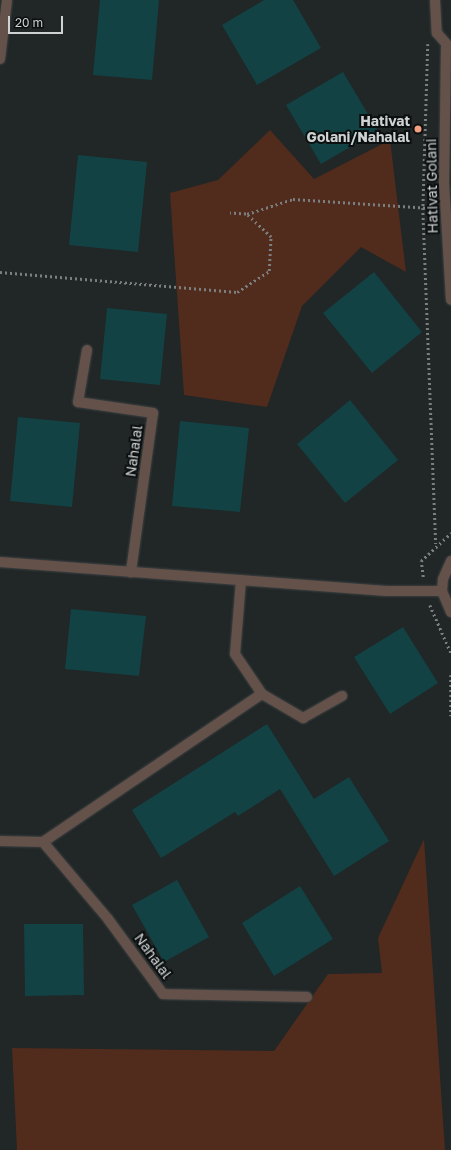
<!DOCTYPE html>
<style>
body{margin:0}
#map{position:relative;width:451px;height:1150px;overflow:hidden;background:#212626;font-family:"Golos Text",sans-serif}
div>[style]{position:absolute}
.green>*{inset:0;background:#512b1c}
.building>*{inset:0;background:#134244}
.path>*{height:2.5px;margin-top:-1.25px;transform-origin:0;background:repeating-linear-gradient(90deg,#7b7f7f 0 2px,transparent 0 5px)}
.roads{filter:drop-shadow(0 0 1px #3d4242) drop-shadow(0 0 1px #3d4242)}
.minor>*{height:10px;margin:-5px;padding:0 5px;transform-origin:5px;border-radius:5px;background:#64514a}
.dots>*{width:11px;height:11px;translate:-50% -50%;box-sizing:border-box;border:2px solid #0c0f0f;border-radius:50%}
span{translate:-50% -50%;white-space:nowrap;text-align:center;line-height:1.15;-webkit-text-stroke:4px #0c0f0f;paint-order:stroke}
.poi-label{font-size:14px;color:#ced2d2;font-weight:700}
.right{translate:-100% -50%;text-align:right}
.street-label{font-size:14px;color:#ced2d2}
.scale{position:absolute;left:8px;top:16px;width:55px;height:18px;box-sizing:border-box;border:2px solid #ced2d2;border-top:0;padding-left:5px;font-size:12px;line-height:14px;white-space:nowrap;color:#ced2d2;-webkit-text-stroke:3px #0c0f0f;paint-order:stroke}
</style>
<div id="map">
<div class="green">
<i style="clip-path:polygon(270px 130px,314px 179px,390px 140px,406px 272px,361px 247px,302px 306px,267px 407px,184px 395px,170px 193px,218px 180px)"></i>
<i style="clip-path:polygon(424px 839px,445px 1150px,17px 1150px,12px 1048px,274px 1051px,328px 974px,382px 973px,378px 938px)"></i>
</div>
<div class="building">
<i style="clip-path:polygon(100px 0,159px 0,152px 80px,93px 75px)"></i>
<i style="clip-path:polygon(264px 0,293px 0,321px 48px,257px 85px,222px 25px)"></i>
<i style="clip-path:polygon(343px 72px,378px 131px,321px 164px,286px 105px)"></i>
<i style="clip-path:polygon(78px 155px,147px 162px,138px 252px,69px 245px)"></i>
<i style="clip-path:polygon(374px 272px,422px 332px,372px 373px,323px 313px)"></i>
<i style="clip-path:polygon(107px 308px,167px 314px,160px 385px,100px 379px)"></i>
<i style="clip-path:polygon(350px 400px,398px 460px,345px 503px,297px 444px)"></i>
<i style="clip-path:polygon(18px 417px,80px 423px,72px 507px,10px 501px)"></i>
<i style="clip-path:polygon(180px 421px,249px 428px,240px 512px,172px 506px)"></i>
<i style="clip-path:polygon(71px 609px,146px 616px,139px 676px,65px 669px)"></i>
<i style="clip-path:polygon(403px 627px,438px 683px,390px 714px,354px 657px)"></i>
<i style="clip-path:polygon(267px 724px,314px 799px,349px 777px,389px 841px,334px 876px,280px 789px,238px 816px,235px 812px,161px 858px,132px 810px)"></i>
<i style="clip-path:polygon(177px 880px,209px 937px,164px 962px,132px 905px)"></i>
<i style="clip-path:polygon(300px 886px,333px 939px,274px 976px,242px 923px)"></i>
<i style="clip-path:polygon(24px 924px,83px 924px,84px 995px,25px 996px)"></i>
</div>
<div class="path">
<i style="left:428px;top:44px;width:164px;rotate:91.7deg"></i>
<i style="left:423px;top:208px;width:336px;rotate:87.8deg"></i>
<i style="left:247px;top:214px;width:48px;rotate:-18.1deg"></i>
<i style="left:293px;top:199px;width:138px;rotate:3.7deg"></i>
<i style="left:0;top:272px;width:238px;rotate:4.8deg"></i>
<i style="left:237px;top:292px;width:38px;rotate:-33deg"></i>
<i style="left:269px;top:271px;width:34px;rotate:-87deg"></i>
<i style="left:271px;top:237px;width:34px;rotate:-137deg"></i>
<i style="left:246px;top:214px;width:16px;rotate:-176deg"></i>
<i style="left:423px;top:577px;width:16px;rotate:-97deg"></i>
<i style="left:421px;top:561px;width:41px;rotate:-43deg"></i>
<i style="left:430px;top:605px;width:52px;rotate:66.4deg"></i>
<i style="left:451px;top:675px;width:41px;rotate:90deg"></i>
</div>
<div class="roads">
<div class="minor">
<i style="left:435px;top:0;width:33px;rotate:87deg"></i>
<i style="left:437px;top:33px;width:21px;rotate:49deg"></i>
<i style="left:446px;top:47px;width:135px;rotate:90.8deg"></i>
<i style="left:444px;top:182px;width:118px;rotate:86.6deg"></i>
<i style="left:0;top:59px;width:59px;rotate:-83.2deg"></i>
<i style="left:87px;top:350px;width:53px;rotate:99.8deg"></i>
<i style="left:78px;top:402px;width:76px;rotate:8.3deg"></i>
<i style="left:153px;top:413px;width:161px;rotate:97.9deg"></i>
<i style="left:451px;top:561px;width:20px;rotate:114deg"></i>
<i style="left:443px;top:579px;width:12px;rotate:95deg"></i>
<i style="left:442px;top:591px;width:23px;rotate:67deg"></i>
<i style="left:0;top:562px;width:387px;rotate:4.3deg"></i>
<i style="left:386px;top:591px;width:56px"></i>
<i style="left:241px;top:580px;width:74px;rotate:94.6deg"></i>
<i style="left:235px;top:654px;width:48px;rotate:56deg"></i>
<i style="left:262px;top:694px;width:48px;rotate:30.3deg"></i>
<i style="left:303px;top:718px;width:45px;rotate:-29.4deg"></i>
<i style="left:0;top:841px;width:43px;rotate:1.3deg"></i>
<i style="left:43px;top:842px;width:264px;rotate:-34.1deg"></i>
<i style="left:43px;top:842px;width:101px;rotate:49.8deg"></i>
<i style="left:108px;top:919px;width:93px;rotate:53.7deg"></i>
<i style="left:163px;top:994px;width:144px;rotate:1.2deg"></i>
</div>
</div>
<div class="dots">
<i style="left:418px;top:129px;background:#f2a081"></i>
</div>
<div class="poi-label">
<span class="right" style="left:410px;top:129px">Hativat<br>Golani/Nahalal</span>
</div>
<div class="street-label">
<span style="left:432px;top:186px;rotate:-91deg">Hativat Golani</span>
<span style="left:134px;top:451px;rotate:-82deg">Nahalal</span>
<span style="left:153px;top:956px;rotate:54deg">Nahalal</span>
</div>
<div class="scale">20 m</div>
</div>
